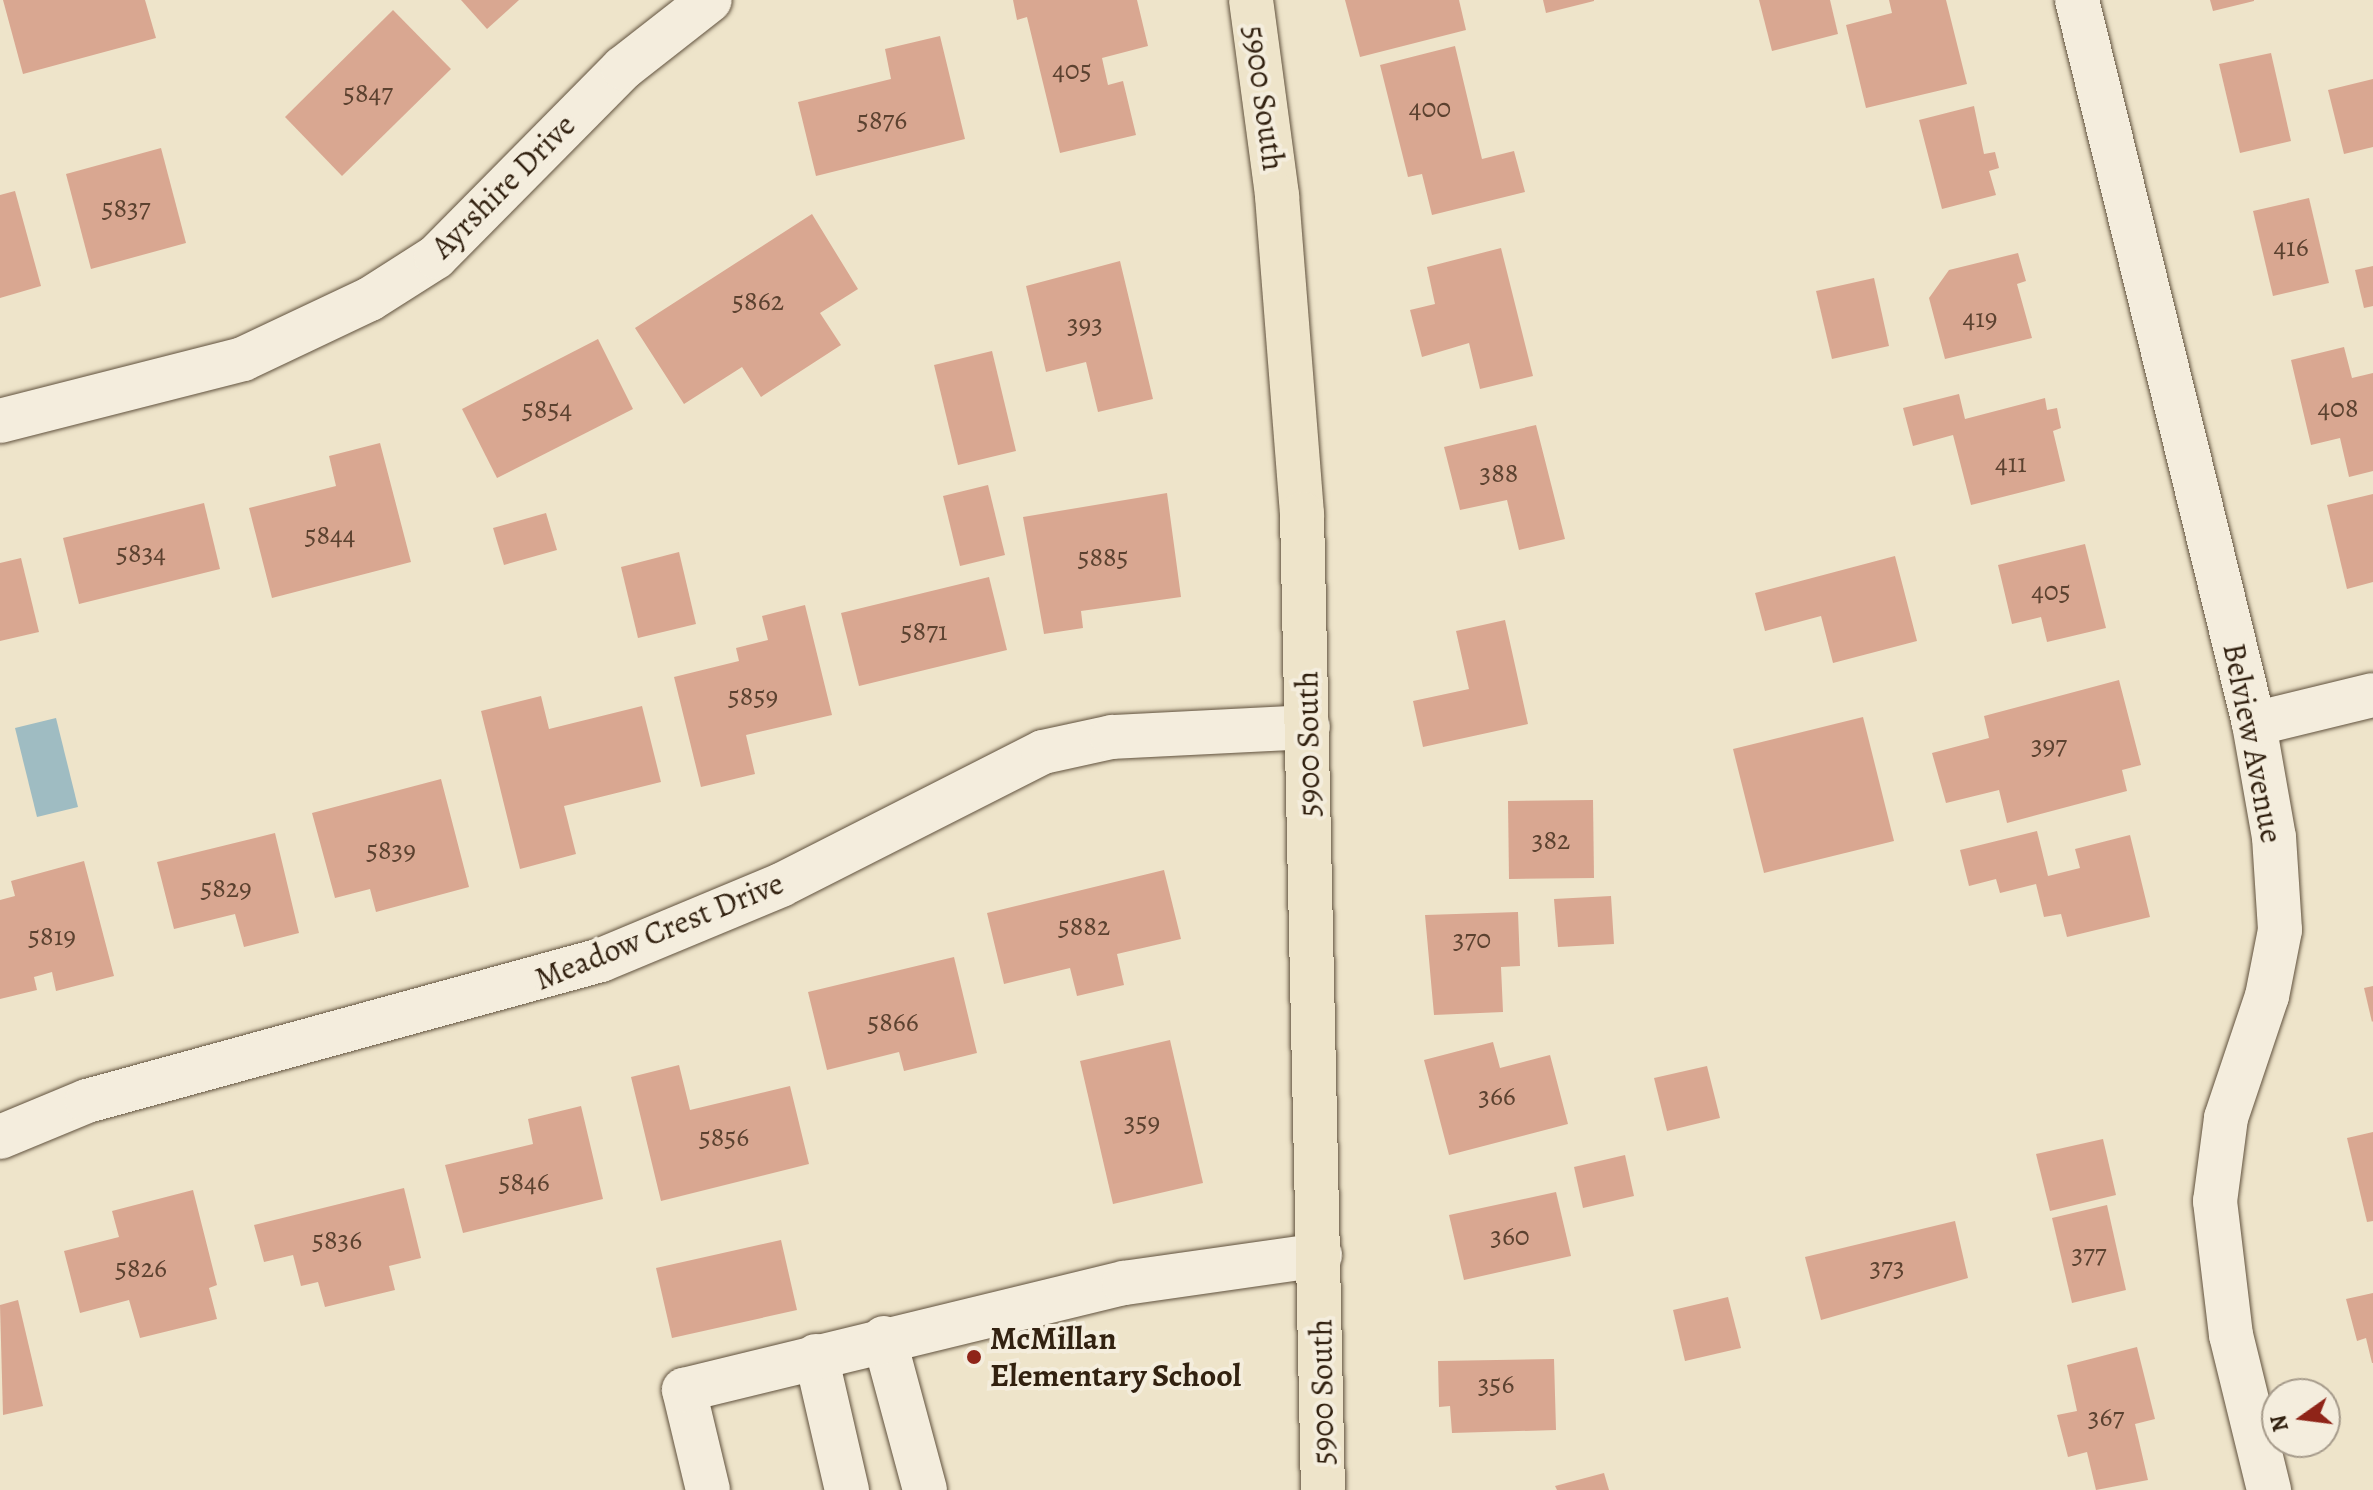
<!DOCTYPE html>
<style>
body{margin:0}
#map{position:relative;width:2373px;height:1490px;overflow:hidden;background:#eee4ca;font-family:Alegreya,serif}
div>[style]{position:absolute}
.water>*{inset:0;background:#9fbcc2}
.building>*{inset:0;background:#d9a791}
.roads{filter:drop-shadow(0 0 2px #61523e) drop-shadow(0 0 2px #61523e)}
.minor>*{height:44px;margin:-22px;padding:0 22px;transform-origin:22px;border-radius:22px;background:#f4eddd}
.major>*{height:44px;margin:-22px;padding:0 22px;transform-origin:22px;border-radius:22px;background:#eee4ca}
.dots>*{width:22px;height:22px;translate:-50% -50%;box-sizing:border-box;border:4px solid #f4eddd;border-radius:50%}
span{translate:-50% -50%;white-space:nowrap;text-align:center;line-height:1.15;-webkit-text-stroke:8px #f4eddd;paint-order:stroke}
.number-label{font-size:28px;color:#5c4230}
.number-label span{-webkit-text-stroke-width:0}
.street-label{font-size:32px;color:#322110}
.poi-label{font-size:32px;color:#322110;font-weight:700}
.left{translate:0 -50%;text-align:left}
.north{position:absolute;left:2261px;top:1378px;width:80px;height:80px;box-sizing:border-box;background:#f4eddd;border:2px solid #a69b8b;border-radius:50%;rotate:256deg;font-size:22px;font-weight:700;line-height:32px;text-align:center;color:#322110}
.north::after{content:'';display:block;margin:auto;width:28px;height:36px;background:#8f2418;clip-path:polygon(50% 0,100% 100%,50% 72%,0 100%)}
</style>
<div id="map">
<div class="water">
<i style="clip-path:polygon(56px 718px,78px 807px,37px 817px,15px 728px)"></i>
</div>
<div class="building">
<i style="clip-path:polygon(3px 0,145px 0,156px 38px,23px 74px)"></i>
<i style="clip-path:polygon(461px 0,519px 0,487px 29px)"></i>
<i style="clip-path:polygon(1013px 0,1137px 0,1148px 46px,1102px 58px,1108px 85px,1123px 81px,1136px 135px,1060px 153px,1027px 17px,1017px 20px)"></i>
<i style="clip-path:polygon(1345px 0,1459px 0,1466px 30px,1360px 57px)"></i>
<i style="clip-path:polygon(1543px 0,1594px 0,1594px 1px,1546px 13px)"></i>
<i style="clip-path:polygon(1759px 0,1830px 0,1838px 34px,1772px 51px)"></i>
<i style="clip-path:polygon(1889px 0,1946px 0,1967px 84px,1866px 108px,1846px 25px,1892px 13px)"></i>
<i style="clip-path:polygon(2210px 0,2254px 0,2254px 1px,2213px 11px)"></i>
<i style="clip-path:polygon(393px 10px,451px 69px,342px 176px,285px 117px)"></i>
<i style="clip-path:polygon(940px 36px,965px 139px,816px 176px,798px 102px,891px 79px,885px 49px)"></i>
<i style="clip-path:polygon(1455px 46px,1482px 159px,1514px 151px,1525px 192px,1432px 215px,1422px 174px,1408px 177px,1380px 65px)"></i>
<i style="clip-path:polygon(2271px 53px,2291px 141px,2240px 153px,2219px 64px)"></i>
<i style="clip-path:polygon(2373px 79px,2373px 147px,2344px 154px,2328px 90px)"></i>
<i style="clip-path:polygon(1974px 106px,1984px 154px,1995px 152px,1999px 168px,1989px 171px,1996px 195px,1942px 209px,1919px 120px)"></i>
<i style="clip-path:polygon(161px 148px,186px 243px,91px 269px,66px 174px)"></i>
<i style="clip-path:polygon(15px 191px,41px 286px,0 298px,0 195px)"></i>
<i style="clip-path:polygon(2309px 198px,2329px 283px,2273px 296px,2253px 211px)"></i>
<i style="clip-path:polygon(812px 214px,858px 289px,820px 313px,841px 345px,761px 397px,742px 367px,684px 404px,635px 328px)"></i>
<i style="clip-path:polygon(1501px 248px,1533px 376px,1480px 389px,1469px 343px,1422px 357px,1410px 310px,1435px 304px,1427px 267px)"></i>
<i style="clip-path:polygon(2018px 253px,2026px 281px,2017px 284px,2032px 338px,1945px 359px,1929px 298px,1949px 270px)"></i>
<i style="clip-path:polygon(1120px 261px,1153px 399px,1098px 412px,1086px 362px,1046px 372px,1026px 286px)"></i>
<i style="clip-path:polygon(2373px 266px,2373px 306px,2364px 308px,2355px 270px)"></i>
<i style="clip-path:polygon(1874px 278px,1889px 346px,1832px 359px,1816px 291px)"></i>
<i style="clip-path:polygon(598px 339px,633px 409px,497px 478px,462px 409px)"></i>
<i style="clip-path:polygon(2344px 347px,2352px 378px,2373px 373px,2373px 471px,2349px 477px,2340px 438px,2311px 445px,2291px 360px)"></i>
<i style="clip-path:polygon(992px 351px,1016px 451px,958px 465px,934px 365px)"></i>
<i style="clip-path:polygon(1959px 394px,1965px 419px,2045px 398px,2047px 410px,2057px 408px,2061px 428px,2053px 431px,2065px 481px,1971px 505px,1953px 435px,1913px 446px,1903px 408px)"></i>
<i style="clip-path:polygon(1536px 425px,1565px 539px,1519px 550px,1507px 500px,1460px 510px,1444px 447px)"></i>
<i style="clip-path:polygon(380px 443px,411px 562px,272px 598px,249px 508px,336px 486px,329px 456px)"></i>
<i style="clip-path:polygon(988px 485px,1005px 555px,960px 566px,943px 496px)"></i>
<i style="clip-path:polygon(1167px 493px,1181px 597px,1081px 611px,1083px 628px,1044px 634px,1023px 517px)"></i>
<i style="clip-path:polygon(2373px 494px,2373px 582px,2347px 589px,2327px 505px)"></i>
<i style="clip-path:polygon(204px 503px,220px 569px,79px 604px,63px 538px)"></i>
<i style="clip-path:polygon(546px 513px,557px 550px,504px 565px,493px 528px)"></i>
<i style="clip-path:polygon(2085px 544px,2106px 628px,2047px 642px,2041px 617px,2012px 624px,1998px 565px)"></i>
<i style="clip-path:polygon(679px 552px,696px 624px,638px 638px,621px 567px)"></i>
<i style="clip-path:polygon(1895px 556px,1917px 641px,1833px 663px,1821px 616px,1765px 631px,1755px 593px)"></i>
<i style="clip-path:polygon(21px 558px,39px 632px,0 641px,0 563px)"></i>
<i style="clip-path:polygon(989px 577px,1007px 650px,859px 686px,841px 613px)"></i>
<i style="clip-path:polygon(805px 605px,832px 715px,746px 735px,755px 774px,701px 787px,674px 677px,739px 661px,736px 648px,768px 640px,762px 616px)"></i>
<i style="clip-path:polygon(1505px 620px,1528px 724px,1423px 747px,1413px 701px,1469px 689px,1456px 631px)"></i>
<i style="clip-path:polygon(2119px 680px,2141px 765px,2122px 770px,2127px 791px,2007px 823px,1999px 790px,1946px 803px,1932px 753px,1989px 738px,1984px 716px)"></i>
<i style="clip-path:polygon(541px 696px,549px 729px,642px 706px,661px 782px,564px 806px,576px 854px,520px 869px,481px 711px)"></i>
<i style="clip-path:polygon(1863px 717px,1894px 841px,1764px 873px,1733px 749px)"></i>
<i style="clip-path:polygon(441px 779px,469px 887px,376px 912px,370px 889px,335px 898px,312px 813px)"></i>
<i style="clip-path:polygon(1593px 800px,1594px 878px,1509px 879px,1508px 801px)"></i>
<i style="clip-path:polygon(2037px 831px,2048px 876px,2080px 868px,2075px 849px,2130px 835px,2150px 917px,2067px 937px,2061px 914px,2044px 917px,2036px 884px,2000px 893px,1996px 879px,1969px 886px,1960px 850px)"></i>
<i style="clip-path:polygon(275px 833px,299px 933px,244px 947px,235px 914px,174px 929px,157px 862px)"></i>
<i style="clip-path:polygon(84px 861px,114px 976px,56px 991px,52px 972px,34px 977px,37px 990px,0 999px,0 900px,15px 896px,11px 881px)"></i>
<i style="clip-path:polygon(1164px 870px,1181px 939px,1117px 954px,1124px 985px,1077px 996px,1070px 968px,1004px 984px,987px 913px)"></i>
<i style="clip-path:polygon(1611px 896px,1614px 944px,1558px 947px,1554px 899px)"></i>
<i style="clip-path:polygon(1518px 912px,1520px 966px,1501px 967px,1503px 1012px,1434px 1015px,1425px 915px)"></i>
<i style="clip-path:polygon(954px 957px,977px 1053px,904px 1071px,899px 1052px,827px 1070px,808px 992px)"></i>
<i style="clip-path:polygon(2373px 986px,2373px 1021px,2372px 1022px,2364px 988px)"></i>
<i style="clip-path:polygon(1170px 1040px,1203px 1183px,1113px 1204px,1080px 1061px)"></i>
<i style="clip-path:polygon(1493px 1042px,1500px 1068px,1550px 1055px,1568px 1124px,1449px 1155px,1424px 1060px)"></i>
<i style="clip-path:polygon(679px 1065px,690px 1110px,790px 1086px,809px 1164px,661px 1201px,631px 1077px)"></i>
<i style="clip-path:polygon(1707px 1066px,1720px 1118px,1667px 1131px,1654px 1078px)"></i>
<i style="clip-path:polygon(581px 1106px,603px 1199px,463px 1233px,445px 1165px,533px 1144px,528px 1119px)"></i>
<i style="clip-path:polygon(2373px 1132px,2373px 1221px,2367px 1222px,2347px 1138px)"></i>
<i style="clip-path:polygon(2103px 1139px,2116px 1195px,2050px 1211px,2036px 1154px)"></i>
<i style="clip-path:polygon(1625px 1155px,1634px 1196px,1583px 1208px,1574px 1167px)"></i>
<i style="clip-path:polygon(404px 1188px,421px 1258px,389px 1266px,395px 1290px,325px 1307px,318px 1282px,301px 1286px,293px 1255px,264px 1262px,254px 1225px)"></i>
<i style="clip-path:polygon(193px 1190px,217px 1285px,209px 1288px,217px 1319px,140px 1338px,129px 1300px,80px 1313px,64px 1251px,119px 1237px,112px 1211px)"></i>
<i style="clip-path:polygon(1556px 1192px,1571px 1256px,1464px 1280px,1449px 1215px)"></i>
<i style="clip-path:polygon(2107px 1205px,2126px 1290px,2072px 1303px,2052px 1218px)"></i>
<i style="clip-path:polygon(1955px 1221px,1968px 1278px,1821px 1320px,1805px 1257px)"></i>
<i style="clip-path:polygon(781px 1240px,797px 1310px,672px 1338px,656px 1268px)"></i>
<i style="clip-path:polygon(2373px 1293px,2373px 1363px,2372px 1363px,2366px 1338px,2357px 1341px,2346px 1299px)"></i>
<i style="clip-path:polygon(1728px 1297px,1741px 1348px,1685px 1361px,1673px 1310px)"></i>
<i style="clip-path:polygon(18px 1300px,43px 1406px,3px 1415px,0 1305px)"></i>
<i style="clip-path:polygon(2137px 1347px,2155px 1419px,2135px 1424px,2148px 1480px,2096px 1490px,2087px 1452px,2068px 1457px,2057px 1415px,2077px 1411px,2067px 1365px)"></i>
<i style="clip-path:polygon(1554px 1359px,1556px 1430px,1452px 1433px,1450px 1406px,1439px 1407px,1438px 1361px)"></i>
<i style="clip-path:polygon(1604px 1473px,1609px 1490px,1557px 1490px,1555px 1486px)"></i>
</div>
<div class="roads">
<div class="minor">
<i style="left:2077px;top:0;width:745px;rotate:76.26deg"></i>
<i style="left:2254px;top:724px;width:115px;rotate:80deg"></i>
<i style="left:2274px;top:837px;width:93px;rotate:86.3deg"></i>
<i style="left:2280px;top:930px;width:67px;rotate:101.1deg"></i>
<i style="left:2267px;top:996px;width:129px;rotate:108.6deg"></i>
<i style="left:2226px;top:1118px;width:84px;rotate:97.5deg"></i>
<i style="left:2215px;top:1201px;width:135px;rotate:83.2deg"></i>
<i style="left:2231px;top:1335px;width:160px;rotate:76.2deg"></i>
<i style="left:0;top:421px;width:251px;rotate:-14.3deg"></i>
<i style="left:243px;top:359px;width:140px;rotate:-25.3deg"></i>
<i style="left:370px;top:299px;width:78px;rotate:-32.5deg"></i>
<i style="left:436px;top:257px;width:266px;rotate:-45.3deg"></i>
<i style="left:623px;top:68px;width:110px;rotate:-38deg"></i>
<i style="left:2254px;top:724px;width:122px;rotate:-13.7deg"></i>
<i style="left:0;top:1137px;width:94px;rotate:-22.5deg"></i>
<i style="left:87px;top:1101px;width:533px;rotate:-15.34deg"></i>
<i style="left:601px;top:960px;width:195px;rotate:-22.6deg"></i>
<i style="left:781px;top:885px;width:294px;rotate:-26.9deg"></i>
<i style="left:1043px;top:752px;width:71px;rotate:-12.3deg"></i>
<i style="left:1112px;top:737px;width:196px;rotate:-2.9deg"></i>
<i style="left:884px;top:1338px;width:157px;rotate:74.9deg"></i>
<i style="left:816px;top:1356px;width:138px;rotate:77deg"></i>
<i style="left:708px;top:1490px;width:103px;rotate:-103.5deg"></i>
<i style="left:684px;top:1390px;width:453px;rotate:-13.7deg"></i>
<i style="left:1124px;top:1283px;width:198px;rotate:-8.1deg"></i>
</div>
<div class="major">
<i style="left:1251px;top:0;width:198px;rotate:82.4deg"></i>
<i style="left:1277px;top:196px;width:319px;rotate:85.5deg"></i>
<i style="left:1302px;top:514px;width:976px;rotate:88.77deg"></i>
</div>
</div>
<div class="dots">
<i style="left:974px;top:1357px;background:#8f2418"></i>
</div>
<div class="number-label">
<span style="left:1072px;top:70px">405</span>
<span style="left:368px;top:93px">5847</span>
<span style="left:1430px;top:108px">400</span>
<span style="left:882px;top:120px">5876</span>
<span style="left:126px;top:208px">5837</span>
<span style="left:2291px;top:247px">416</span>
<span style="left:758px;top:301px">5862</span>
<span style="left:1980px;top:318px">419</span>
<span style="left:1085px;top:324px">393</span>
<span style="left:2338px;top:408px">408</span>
<span style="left:547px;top:409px">5854</span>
<span style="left:2011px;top:463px">411</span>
<span style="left:1499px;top:473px">388</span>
<span style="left:330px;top:535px">5844</span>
<span style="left:141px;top:553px">5834</span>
<span style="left:1103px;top:557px">5885</span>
<span style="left:2051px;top:591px">405</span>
<span style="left:924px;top:631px">5871</span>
<span style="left:753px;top:696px">5859</span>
<span style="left:2049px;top:745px">397</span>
<span style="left:1551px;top:840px">382</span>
<span style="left:391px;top:850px">5839</span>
<span style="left:226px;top:888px">5829</span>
<span style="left:1084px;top:926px">5882</span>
<span style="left:52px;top:936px">5819</span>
<span style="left:1472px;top:939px">370</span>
<span style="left:893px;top:1022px">5866</span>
<span style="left:1497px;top:1096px">366</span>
<span style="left:1142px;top:1122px">359</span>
<span style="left:724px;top:1137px">5856</span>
<span style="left:524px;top:1182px">5846</span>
<span style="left:1510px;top:1236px">360</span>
<span style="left:337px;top:1240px">5836</span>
<span style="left:2089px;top:1254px">377</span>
<span style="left:1887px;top:1267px">373</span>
<span style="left:141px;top:1268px">5826</span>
<span style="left:1496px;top:1384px">356</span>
<span style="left:2106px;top:1417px">367</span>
</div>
<div class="street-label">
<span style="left:1264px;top:98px;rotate:82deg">5900 South</span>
<span style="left:503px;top:186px;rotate:-45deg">Ayrshire Drive</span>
<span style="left:2253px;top:743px;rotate:79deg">Belview Avenue</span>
<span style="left:1308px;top:744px;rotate:-91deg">5900 South</span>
<span style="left:659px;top:931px;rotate:-22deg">Meadow Crest Drive</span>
<span style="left:1322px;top:1392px;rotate:-91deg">5900 South</span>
</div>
<div class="poi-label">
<span class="left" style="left:990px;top:1357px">McMillan<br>Elementary School</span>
</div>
<div class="north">N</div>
</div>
